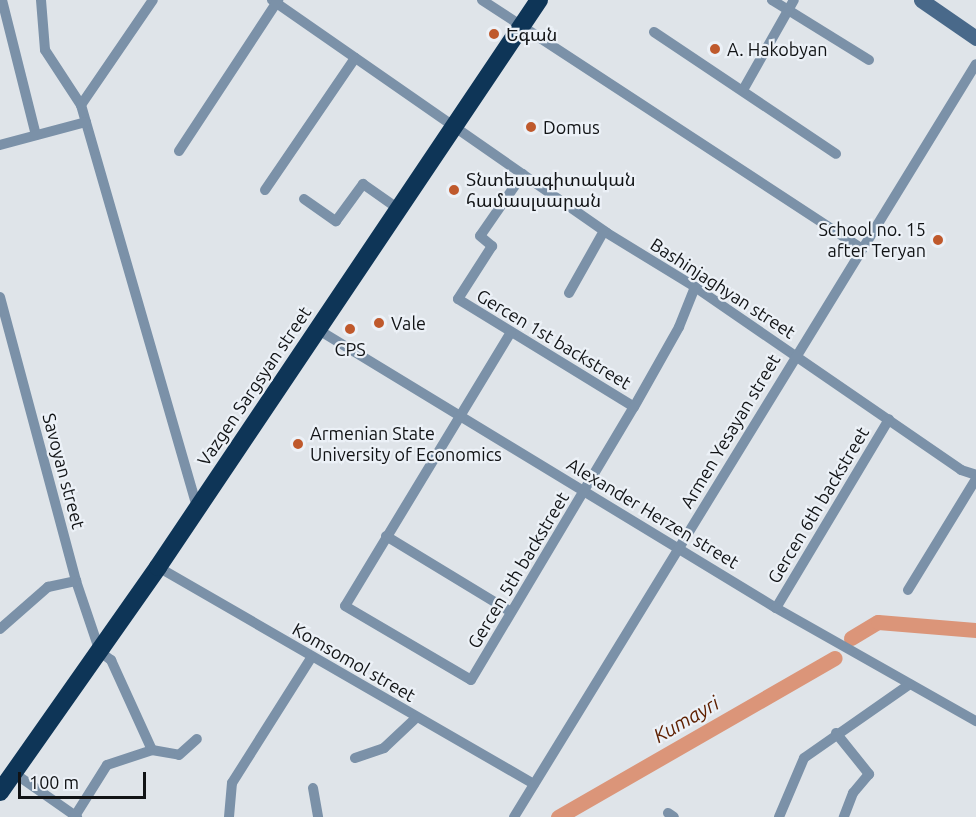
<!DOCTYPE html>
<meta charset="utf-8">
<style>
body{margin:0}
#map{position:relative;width:976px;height:817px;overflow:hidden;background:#dfe4e9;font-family:Ubuntu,"Noto Sans Armenian",sans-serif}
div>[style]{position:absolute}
.river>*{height:15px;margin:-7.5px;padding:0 7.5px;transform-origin:7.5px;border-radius:7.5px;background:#db9579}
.street>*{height:10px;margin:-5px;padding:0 5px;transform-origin:5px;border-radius:5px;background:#7b91a8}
.secondary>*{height:15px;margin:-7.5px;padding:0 7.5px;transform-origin:7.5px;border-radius:7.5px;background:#49698a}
.highway>*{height:18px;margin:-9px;padding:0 9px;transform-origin:9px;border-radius:9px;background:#0e3557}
.dots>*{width:16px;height:16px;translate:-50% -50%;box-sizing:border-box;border:3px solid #ecf1f7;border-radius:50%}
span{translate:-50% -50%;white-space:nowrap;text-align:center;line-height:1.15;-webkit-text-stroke:4.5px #ecf1f7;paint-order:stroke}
.poi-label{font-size:18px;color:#111315}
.left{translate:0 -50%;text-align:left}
.right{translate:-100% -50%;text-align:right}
.street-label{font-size:18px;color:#111315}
.water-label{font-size:20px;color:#5f2102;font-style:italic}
.scale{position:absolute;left:18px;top:772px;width:128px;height:27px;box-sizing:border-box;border:3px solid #111315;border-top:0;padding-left:8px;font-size:18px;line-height:21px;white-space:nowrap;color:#111315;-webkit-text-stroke:4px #ecf1f7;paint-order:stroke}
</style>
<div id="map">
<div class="river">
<i style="left:851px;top:638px;width:31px;rotate:-31deg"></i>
<i style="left:878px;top:622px;width:98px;rotate:4.7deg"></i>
<i style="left:558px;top:817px;width:319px;rotate:-29.9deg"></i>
</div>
<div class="street">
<i style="left:2px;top:0;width:139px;rotate:75.9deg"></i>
<i style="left:41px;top:0;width:50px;rotate:85.4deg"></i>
<i style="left:45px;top:50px;width:66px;rotate:56.8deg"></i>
<i style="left:81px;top:105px;width:419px;rotate:73.9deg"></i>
<i style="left:272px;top:0;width:408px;rotate:34.8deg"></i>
<i style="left:607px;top:233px;width:103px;rotate:31.5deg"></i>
<i style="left:695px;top:287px;width:323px;rotate:34.5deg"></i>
<i style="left:961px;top:470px;width:16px;rotate:18deg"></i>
<i style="left:482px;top:0;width:454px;rotate:33.2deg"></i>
<i style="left:772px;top:0;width:114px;rotate:31.7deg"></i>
<i style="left:654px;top:32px;width:219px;rotate:33.8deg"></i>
<i style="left:743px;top:90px;width:103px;rotate:-60.5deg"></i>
<i style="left:81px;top:105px;width:127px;rotate:-55.6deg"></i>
<i style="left:0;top:145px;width:89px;rotate:-15deg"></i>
<i style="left:179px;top:151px;width:181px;rotate:-56.7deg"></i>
<i style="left:523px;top:174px;width:75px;rotate:124.7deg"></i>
<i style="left:480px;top:236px;width:16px;rotate:40deg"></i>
<i style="left:492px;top:246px;width:63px;rotate:122.7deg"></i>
<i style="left:458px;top:299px;width:206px;rotate:31.5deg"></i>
<i style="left:265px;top:190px;width:160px;rotate:-55.7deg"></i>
<i style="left:304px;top:199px;width:39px;rotate:35deg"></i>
<i style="left:336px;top:221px;width:46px;rotate:-53.9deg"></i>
<i style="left:363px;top:184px;width:42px;rotate:35.2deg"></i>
<i style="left:569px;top:293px;width:71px;rotate:-60.6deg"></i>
<i style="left:0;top:297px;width:294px;rotate:75deg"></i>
<i style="left:76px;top:581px;width:75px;rotate:71.3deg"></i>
<i style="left:100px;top:652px;width:14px;rotate:36deg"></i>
<i style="left:111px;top:660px;width:99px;rotate:65.5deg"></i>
<i style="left:317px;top:329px;width:537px;rotate:31.29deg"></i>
<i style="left:776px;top:608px;width:230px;rotate:29.5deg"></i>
<i style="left:511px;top:332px;width:320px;rotate:121.2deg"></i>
<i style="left:345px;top:606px;width:146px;rotate:30.4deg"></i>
<i style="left:471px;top:680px;width:318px;rotate:-59.2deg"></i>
<i style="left:634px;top:407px;width:92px;rotate:-60.6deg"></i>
<i style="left:679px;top:327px;width:43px;rotate:-68.2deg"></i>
<i style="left:386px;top:536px;width:146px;rotate:31.3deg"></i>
<i style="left:158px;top:567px;width:434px;rotate:30deg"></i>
<i style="left:908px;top:590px;width:130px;rotate:-58.5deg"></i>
<i style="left:776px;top:608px;width:220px;rotate:-59.1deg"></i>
<i style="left:0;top:629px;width:64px;rotate:-41.2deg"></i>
<i style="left:48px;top:587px;width:29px;rotate:-12deg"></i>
<i style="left:836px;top:733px;width:53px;rotate:51.2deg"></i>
<i style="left:869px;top:774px;width:25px;rotate:130deg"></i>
<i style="left:853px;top:793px;width:26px;rotate:111deg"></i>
<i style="left:355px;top:758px;width:31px;rotate:-19deg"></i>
<i style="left:384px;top:748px;width:45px;rotate:-43.2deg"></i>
<i style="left:14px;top:773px;width:77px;rotate:34.9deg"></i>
<i style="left:313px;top:788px;width:29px;rotate:80deg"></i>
<i style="left:668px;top:813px;width:7px;rotate:34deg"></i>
<i style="left:75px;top:816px;width:60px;rotate:-57.9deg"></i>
<i style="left:107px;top:765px;width:47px;rotate:-18.4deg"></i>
<i style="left:152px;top:750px;width:27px;rotate:10deg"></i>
<i style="left:179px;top:755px;width:24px;rotate:-42deg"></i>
<i style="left:229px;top:817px;width:34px;rotate:-85deg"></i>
<i style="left:232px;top:783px;width:148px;rotate:-57.7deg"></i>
<i style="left:514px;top:817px;width:883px;rotate:-58.47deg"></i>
<i style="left:779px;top:817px;width:64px;rotate:-67deg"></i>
<i style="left:804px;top:758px;width:129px;rotate:-34.9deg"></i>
</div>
<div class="secondary">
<i style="left:921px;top:0;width:67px;rotate:34.6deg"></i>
</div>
<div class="highway">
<i style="left:0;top:792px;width:275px;rotate:-54.9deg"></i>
<i style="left:158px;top:567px;width:683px;rotate:-56.1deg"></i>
</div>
<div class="dots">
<i style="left:494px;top:34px;background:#bf592c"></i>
<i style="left:715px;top:49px;background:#bf592c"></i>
<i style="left:531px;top:127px;background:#bf592c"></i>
<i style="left:454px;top:190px;background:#bf592c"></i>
<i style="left:938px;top:240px;background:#bf592c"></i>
<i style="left:379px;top:323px;background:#bf592c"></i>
<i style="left:350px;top:329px;background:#bf592c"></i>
<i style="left:298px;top:444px;background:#bf592c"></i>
</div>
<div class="poi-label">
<span class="left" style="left:506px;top:34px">Եգան</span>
<span class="left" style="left:727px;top:49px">A. Hakobyan</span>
<span class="left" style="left:543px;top:127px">Domus</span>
<span class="left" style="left:466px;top:190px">Տնտեսագիտական<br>համասլսարան</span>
<span class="right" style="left:926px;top:240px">School no. 15<br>after Teryan</span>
<span class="left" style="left:391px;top:323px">Vale</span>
<span style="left:350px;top:349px">CPS</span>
<span class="left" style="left:310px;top:444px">Armenian State<br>University of Economics</span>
</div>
<div class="street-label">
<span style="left:723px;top:288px;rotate:33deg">Bashinjaghyan street</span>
<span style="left:554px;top:339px;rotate:31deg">Gercen 1st backstreet</span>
<span style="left:254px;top:386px;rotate:-56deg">Vazgen Sargsyan street</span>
<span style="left:730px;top:431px;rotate:-59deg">Armen Yesayan street</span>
<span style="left:64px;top:471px;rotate:75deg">Savoyan street</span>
<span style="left:818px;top:505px;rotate:-59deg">Gercen 6th backstreet</span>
<span style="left:653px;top:513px;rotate:31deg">Alexander Herzen street</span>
<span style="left:518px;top:570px;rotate:-59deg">Gercen 5th backstreet</span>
<span style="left:354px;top:662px;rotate:30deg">Komsomol street</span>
</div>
<div class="water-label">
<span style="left:686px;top:719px;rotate:-30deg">Kumayri</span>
</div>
<div class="scale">100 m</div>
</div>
